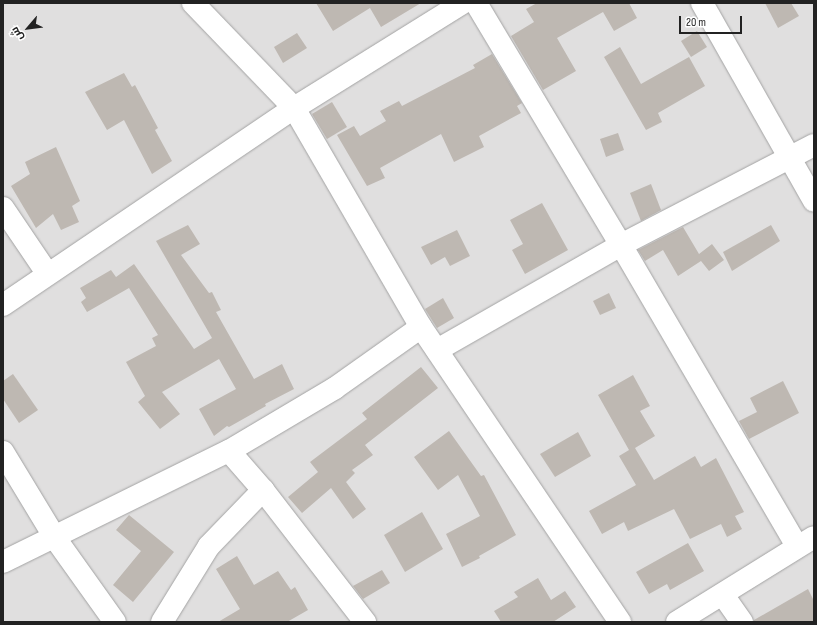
<!DOCTYPE html>
<meta charset="utf-8">
<style>
body{margin:0}
#map{position:relative;width:817px;height:625px;overflow:hidden;background:#f1eee9;font-family:"Sofia Sans Condensed",Cairo,sans-serif}
div>[style]{position:absolute}
.residential>*{inset:0;background:#e0dfdf}
.building>*{inset:0;background:#beb8b2}
.roads{filter:drop-shadow(0 0 1px #a3a3a3) drop-shadow(0 0 1px #a3a3a3)}
.minor>*{height:22px;margin:-11px;padding:0 11px;transform-origin:11px;border-radius:11px;background:#fff}
span{translate:-50% -50%;white-space:nowrap;text-align:center;line-height:1.15;-webkit-text-stroke:3px #fff;paint-order:stroke}
.frame{position:absolute;inset:0;border:4px solid #222;pointer-events:none}
.north{position:absolute;left:8px;top:8px;width:40px;height:40px;-webkit-text-stroke:3px #fff;paint-order:stroke;rotate:242deg;font-size:11px;font-weight:700;line-height:16px;text-align:center;color:#222}
.north::after{content:'';display:block;margin:auto;width:14px;height:18px;background:#222;clip-path:polygon(50% 0,100% 100%,50% 72%,0 100%)}
.scale{position:absolute;left:679px;top:16px;width:63px;height:18px;box-sizing:border-box;border:2px solid #222;border-top:0;padding-left:5px;font-size:12px;line-height:14px;white-space:nowrap;color:#222;-webkit-text-stroke:3px #fff;paint-order:stroke}
</style>
<div id="map">
<div class="residential">
<i style="clip-path:polygon(3px 3px,814px 3px,814px 622px,3px 622px)"></i>
</div>
<div class="building">
<i style="clip-path:polygon(316px 3px,421px 3px,381px 27px,370px 8px,333px 31px)"></i>
<i style="clip-path:polygon(537px 3px,629px 3px,637px 18px,614px 31px,603px 12px,557px 38px,576px 71px,543px 90px,511px 36px,534px 22px,526px 9px)"></i>
<i style="clip-path:polygon(765px 3px,791px 3px,799px 16px,778px 28px)"></i>
<i style="clip-path:polygon(697px 31px,707px 47px,691px 57px,681px 41px)"></i>
<i style="clip-path:polygon(297px 33px,307px 48px,283px 63px,274px 47px)"></i>
<i style="clip-path:polygon(620px 47px,641px 84px,689px 57px,705px 86px,658px 113px,662px 122px,646px 130px,604px 57px)"></i>
<i style="clip-path:polygon(492px 54px,522px 103px,517px 106px,521px 113px,479px 136px,484px 147px,454px 162px,441px 134px,380px 168px,385px 178px,367px 186px,337px 135px,354px 126px,360px 136px,386px 121px,380px 111px,399px 101px,402px 106px,475px 68px,473px 65px)"></i>
<i style="clip-path:polygon(124px 73px,132px 87px,135px 85px,158px 128px,155px 130px,172px 161px,152px 174px,124px 120px,107px 130px,85px 92px)"></i>
<i style="clip-path:polygon(332px 102px,347px 127px,327px 139px,312px 114px)"></i>
<i style="clip-path:polygon(618px 133px,624px 150px,606px 157px,600px 139px)"></i>
<i style="clip-path:polygon(56px 147px,80px 201px,72px 206px,79px 222px,61px 230px,53px 214px,36px 228px,11px 186px,30px 174px,25px 162px)"></i>
<i style="clip-path:polygon(651px 184px,661px 210px,641px 221px,630px 193px)"></i>
<i style="clip-path:polygon(542px 203px,568px 250px,525px 274px,512px 250px,523px 244px,510px 220px)"></i>
<i style="clip-path:polygon(188px 225px,200px 244px,181px 255px,209px 293px,212px 292px,221px 310px,216px 312px,254px 379px,282px 364px,294px 389px,265px 404px,266px 406px,229px 427px,227px 426px,214px 436px,199px 409px,236px 389px,219px 359px,162px 392px,180px 414px,160px 429px,138px 402px,145px 396px,126px 362px,156px 346px,152px 338px,158px 335px,129px 288px,87px 312px,81px 302px,86px 298px,80px 288px,111px 270px,116px 277px,134px 264px,194px 349px,212px 338px,156px 241px)"></i>
<i style="clip-path:polygon(771px 225px,780px 241px,732px 271px,723px 252px)"></i>
<i style="clip-path:polygon(683px 227px,699px 254px,712px 244px,724px 260px,709px 271px,701px 261px,678px 276px,663px 250px,645px 261px,638px 250px)"></i>
<i style="clip-path:polygon(457px 230px,470px 256px,450px 266px,445px 257px,431px 265px,421px 247px)"></i>
<i style="clip-path:polygon(609px 293px,616px 308px,600px 315px,593px 301px)"></i>
<i style="clip-path:polygon(443px 298px,454px 318px,437px 328px,425px 309px)"></i>
<i style="clip-path:polygon(421px 367px,438px 388px,365px 445px,373px 455px,352px 470px,355px 473px,346px 482px,366px 509px,353px 519px,331px 488px,302px 513px,288px 497px,318px 472px,310px 462px,367px 419px,362px 413px)"></i>
<i style="clip-path:polygon(13px 374px,38px 410px,19px 423px,3px 399px,3px 381px)"></i>
<i style="clip-path:polygon(633px 375px,650px 406px,640px 411px,655px 436px,635px 448px,654px 480px,695px 456px,701px 467px,716px 458px,744px 512px,735px 516px,742px 529px,727px 537px,721px 524px,690px 539px,674px 509px,628px 531px,624px 522px,602px 534px,589px 511px,636px 485px,619px 456px,629px 450px,598px 395px)"></i>
<i style="clip-path:polygon(783px 381px,799px 413px,749px 439px,739px 421px,757px 412px,750px 398px)"></i>
<i style="clip-path:polygon(449px 431px,481px 476px,484px 475px,516px 535px,479px 556px,480px 558px,462px 567px,446px 534px,480px 516px,458px 475px,438px 490px,414px 457px)"></i>
<i style="clip-path:polygon(578px 432px,591px 456px,555px 477px,540px 454px)"></i>
<i style="clip-path:polygon(422px 512px,443px 549px,405px 572px,384px 535px)"></i>
<i style="clip-path:polygon(129px 515px,174px 552px,133px 602px,113px 585px,141px 551px,116px 530px)"></i>
<i style="clip-path:polygon(688px 543px,704px 571px,670px 590px,667px 584px,649px 594px,636px 572px)"></i>
<i style="clip-path:polygon(237px 556px,254px 585px,278px 571px,291px 590px,295px 587px,308px 610px,287px 622px,218px 622px,240px 609px,216px 569px)"></i>
<i style="clip-path:polygon(382px 570px,390px 583px,363px 599px,353px 586px)"></i>
<i style="clip-path:polygon(538px 578px,551px 600px,565px 591px,576px 607px,553px 622px,501px 622px,494px 611px,518px 597px,514px 592px)"></i>
<i style="clip-path:polygon(808px 589px,814px 601px,814px 622px,754px 622px,754px 620px)"></i>
</div>
<div class="roads">
<div class="minor">
<i style="left:193px;top:3px;width:146px;rotate:46.1deg"></i>
<i style="left:294px;top:108px;width:253px;rotate:59.9deg"></i>
<i style="left:421px;top:327px;width:356px;rotate:56deg"></i>
<i style="left:476px;top:3px;width:282px;rotate:59.1deg"></i>
<i style="left:621px;top:245px;width:349px;rotate:59.7deg"></i>
<i style="left:702px;top:3px;width:227px;rotate:60.5deg"></i>
<i style="left:3px;top:208px;width:78px;rotate:55.9deg"></i>
<i style="left:3px;top:305px;width:351px;rotate:-34.1deg"></i>
<i style="left:294px;top:108px;width:199px;rotate:-31.9deg"></i>
<i style="left:437px;top:350px;width:212px;rotate:-29.7deg"></i>
<i style="left:621px;top:245px;width:217px;rotate:-27.4deg"></i>
<i style="left:229px;top:451px;width:52px;rotate:48.9deg"></i>
<i style="left:263px;top:490px;width:167px;rotate:52.3deg"></i>
<i style="left:3px;top:452px;width:100px;rotate:58.8deg"></i>
<i style="left:55px;top:538px;width:103px;rotate:54.5deg"></i>
<i style="left:3px;top:562px;width:252px;rotate:-26.2deg"></i>
<i style="left:229px;top:451px;width:123px;rotate:-30.7deg"></i>
<i style="left:335px;top:388px;width:105px;rotate:-35.3deg"></i>
<i style="left:723px;top:595px;width:33px;rotate:55deg"></i>
<i style="left:162px;top:622px;width:89px;rotate:-58.3deg"></i>
<i style="left:209px;top:546px;width:78px;rotate:-46deg"></i>
<i style="left:677px;top:622px;width:161px;rotate:-31.8deg"></i>
</div>
</div>
<div class="frame"></div>
<div class="north">ش</div>
<div class="scale">20 m</div>
</div>
